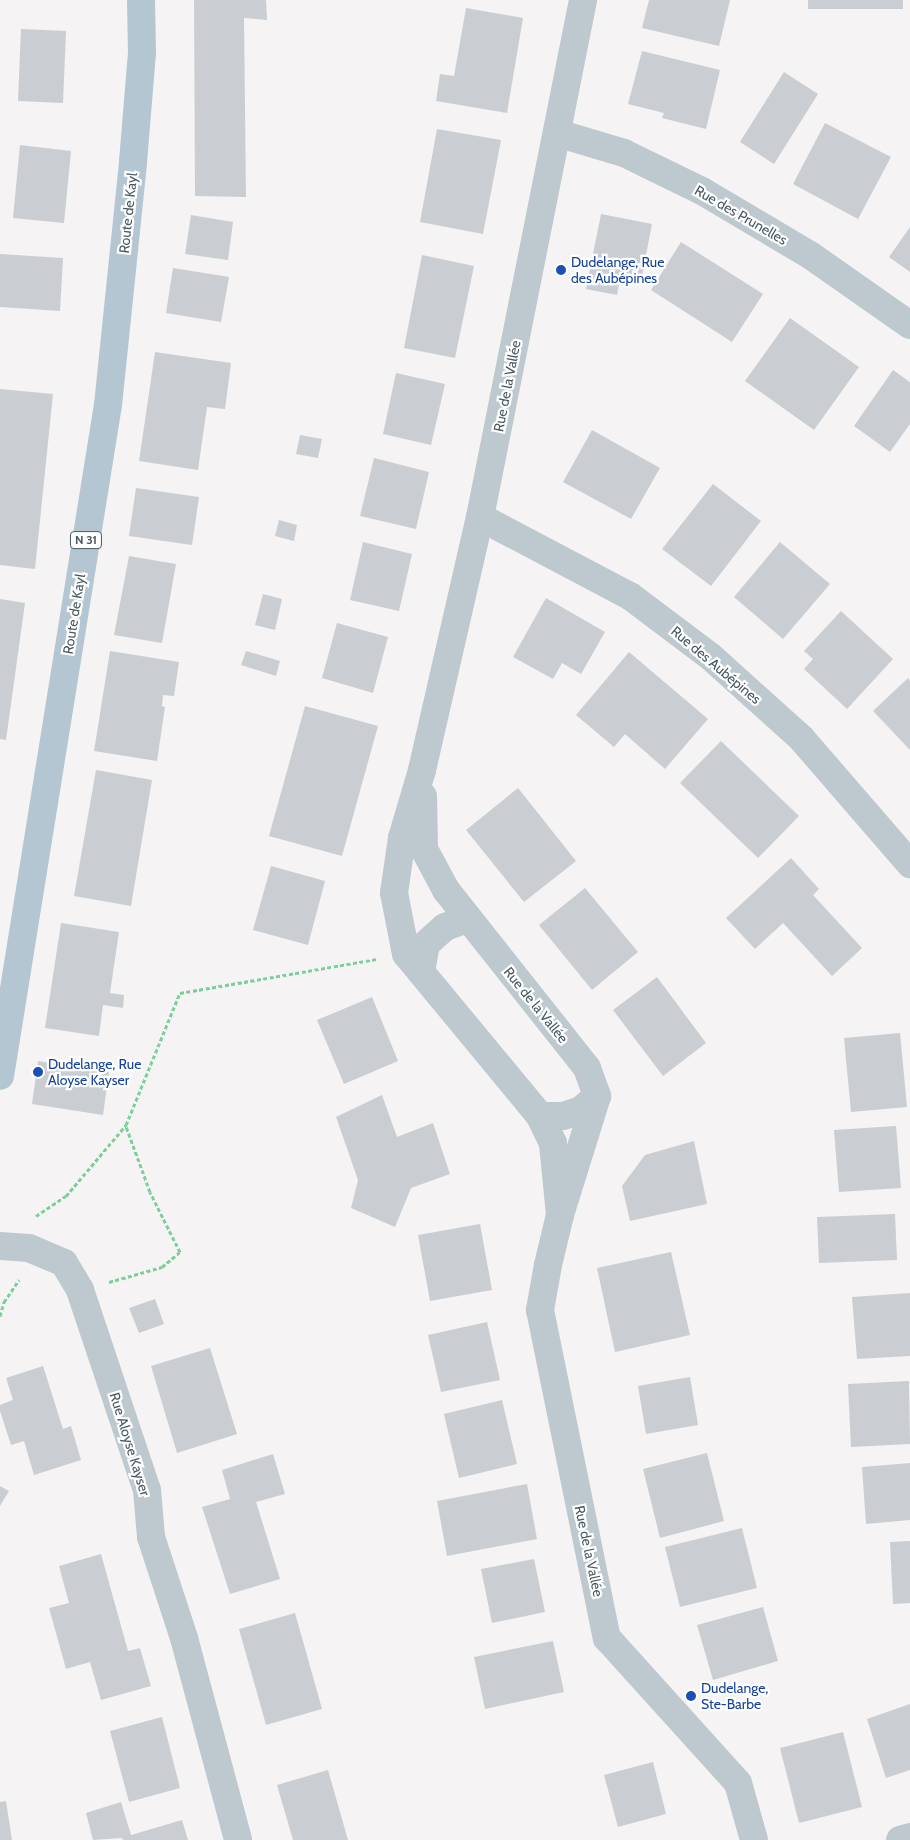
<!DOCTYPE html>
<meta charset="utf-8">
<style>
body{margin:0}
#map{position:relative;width:910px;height:1840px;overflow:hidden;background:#f5f3f3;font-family:Cabin,sans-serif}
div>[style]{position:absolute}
.building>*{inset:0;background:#caced2}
.path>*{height:3px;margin-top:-1.5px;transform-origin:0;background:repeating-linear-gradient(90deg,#7bcf9b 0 4px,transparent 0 6.5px)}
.street>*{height:28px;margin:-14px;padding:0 14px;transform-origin:14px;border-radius:14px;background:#bec9cf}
.primary>*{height:28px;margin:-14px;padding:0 14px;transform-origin:14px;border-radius:14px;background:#b3c6d1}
.dots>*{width:14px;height:14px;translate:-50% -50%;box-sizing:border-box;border:2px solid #fff;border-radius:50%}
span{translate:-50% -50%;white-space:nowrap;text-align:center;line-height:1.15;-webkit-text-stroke:4.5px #fff;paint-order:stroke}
.shield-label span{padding:1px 4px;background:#fff;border:1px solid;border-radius:4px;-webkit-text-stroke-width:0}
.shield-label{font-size:12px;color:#4a5961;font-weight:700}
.street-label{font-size:14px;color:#4a5961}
.transit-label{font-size:14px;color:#164399}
.left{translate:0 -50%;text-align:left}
</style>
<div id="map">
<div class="building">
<i style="clip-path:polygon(194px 0,266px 0,267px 20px,244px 18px,246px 197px,195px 196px)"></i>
<i style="clip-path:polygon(649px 0,730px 0,719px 46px,642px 28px)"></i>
<i style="clip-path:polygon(808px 0,903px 0,903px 9px,808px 9px)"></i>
<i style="clip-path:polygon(466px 8px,523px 18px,507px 113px,436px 101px,440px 74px,454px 76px)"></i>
<i style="clip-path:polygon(21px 29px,66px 31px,63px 103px,18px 101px)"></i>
<i style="clip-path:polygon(642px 51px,720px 70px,706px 129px,662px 118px,664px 113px,628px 104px)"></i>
<i style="clip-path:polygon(784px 72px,818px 94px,774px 164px,740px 142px)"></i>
<i style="clip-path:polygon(825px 123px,891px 157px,858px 219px,793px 184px)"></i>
<i style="clip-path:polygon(437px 129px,501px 140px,483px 234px,420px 222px)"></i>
<i style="clip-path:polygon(20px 145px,71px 151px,64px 223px,13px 218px)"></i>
<i style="clip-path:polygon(601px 214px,652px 224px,642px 276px,621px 272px,617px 295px,586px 289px)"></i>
<i style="clip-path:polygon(191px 215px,233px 222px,228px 260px,185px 254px)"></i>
<i style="clip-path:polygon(910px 227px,910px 272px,889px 257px)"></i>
<i style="clip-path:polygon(681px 242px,763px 294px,732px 342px,651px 290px)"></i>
<i style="clip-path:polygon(0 254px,63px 258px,60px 311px,0 307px)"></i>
<i style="clip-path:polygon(422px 255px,474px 266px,455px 358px,404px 348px)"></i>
<i style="clip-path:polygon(173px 268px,229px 277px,221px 322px,166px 313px)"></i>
<i style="clip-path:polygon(790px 318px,859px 367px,814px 430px,745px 381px)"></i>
<i style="clip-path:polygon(155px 352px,231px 363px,225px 409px,207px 407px,198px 470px,139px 461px)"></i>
<i style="clip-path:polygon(893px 370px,910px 382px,910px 424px,890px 452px,854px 426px)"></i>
<i style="clip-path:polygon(396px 373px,445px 384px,431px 445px,383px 434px)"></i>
<i style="clip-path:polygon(0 389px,53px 394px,35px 569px,0 565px)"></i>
<i style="clip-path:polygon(592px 430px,660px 468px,631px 519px,563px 482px)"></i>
<i style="clip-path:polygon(300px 435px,322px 439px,318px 458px,296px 454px)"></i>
<i style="clip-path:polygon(374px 458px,429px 472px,416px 529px,360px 516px)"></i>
<i style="clip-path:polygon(713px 484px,761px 521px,711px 586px,662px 549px)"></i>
<i style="clip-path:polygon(136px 488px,199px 497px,192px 545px,129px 536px)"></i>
<i style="clip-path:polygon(279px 520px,297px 525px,294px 541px,275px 536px)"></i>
<i style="clip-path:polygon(363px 542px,412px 554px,399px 611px,350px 600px)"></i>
<i style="clip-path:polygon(780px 542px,830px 584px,783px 639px,734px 597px)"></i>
<i style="clip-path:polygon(129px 556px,176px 564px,162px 643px,114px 635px)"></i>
<i style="clip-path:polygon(263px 594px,282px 599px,275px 630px,255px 625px)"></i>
<i style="clip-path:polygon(546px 598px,605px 632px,581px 674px,562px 663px,553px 679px,513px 657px)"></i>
<i style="clip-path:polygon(0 599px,25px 603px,6px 740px,0 739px)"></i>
<i style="clip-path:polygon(841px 611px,893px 659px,847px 709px,804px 669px,813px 659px,804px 651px)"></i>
<i style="clip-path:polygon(337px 623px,388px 637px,373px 693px,322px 678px)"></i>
<i style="clip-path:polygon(110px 651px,179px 662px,174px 696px,163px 695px,162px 706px,165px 707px,157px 761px,94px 751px)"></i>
<i style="clip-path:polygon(246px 651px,280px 661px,276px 676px,241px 665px)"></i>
<i style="clip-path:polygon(629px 652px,708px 719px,665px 769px,625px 734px,614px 747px,576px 715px)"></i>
<i style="clip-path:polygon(908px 678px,910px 681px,910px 750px,873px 711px)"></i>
<i style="clip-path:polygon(305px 706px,378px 726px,342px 856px,269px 836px)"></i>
<i style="clip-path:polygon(721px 741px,799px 816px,758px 858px,680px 783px)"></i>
<i style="clip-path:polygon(96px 770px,152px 780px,131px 906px,74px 896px)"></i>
<i style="clip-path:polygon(518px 788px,576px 861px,524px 902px,466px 830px)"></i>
<i style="clip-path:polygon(791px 858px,819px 889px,813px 895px,862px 948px,832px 976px,783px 923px,755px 949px,726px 918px)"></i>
<i style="clip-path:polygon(271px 866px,325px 881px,308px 945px,253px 930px)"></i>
<i style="clip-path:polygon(585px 888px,638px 952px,592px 990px,539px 925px)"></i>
<i style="clip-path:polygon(61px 923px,119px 932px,110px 993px,124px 995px,123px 1008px,103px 1005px,99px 1036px,45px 1028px)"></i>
<i style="clip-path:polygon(657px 977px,706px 1043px,663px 1076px,613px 1010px)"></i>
<i style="clip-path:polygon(372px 997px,398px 1061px,344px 1084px,317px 1020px)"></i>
<i style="clip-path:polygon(900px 1033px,907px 1107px,851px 1112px,844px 1038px)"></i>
<i style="clip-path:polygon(38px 1061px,109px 1072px,103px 1115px,32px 1104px)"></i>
<i style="clip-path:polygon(382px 1095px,397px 1137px,433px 1123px,450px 1174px,411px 1188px,395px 1227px,351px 1208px,358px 1180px,336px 1117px)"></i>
<i style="clip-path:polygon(896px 1126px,901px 1188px,839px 1192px,834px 1130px)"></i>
<i style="clip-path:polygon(694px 1141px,707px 1204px,630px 1221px,622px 1186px,645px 1155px)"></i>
<i style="clip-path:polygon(895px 1214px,897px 1260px,819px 1263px,817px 1217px)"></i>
<i style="clip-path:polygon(480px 1224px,492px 1290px,430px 1301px,418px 1235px)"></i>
<i style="clip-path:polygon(671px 1252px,690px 1335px,615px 1352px,597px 1268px)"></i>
<i style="clip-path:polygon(910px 1293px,910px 1356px,857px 1359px,852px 1297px)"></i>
<i style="clip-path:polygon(155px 1299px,164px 1324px,139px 1333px,129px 1308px)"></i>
<i style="clip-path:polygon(487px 1322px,500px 1380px,441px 1392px,428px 1335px)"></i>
<i style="clip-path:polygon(210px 1348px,237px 1434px,177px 1453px,151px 1366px)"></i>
<i style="clip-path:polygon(43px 1366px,63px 1429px,71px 1426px,81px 1460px,34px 1475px,24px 1441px,11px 1445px,0 1411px,0 1405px,13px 1400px,6px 1378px)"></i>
<i style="clip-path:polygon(690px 1377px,698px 1425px,646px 1434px,638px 1386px)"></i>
<i style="clip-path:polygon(909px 1381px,910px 1444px,851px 1447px,848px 1384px)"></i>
<i style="clip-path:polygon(502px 1400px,517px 1464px,459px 1478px,444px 1414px)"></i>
<i style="clip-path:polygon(707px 1453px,724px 1521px,660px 1538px,643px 1469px)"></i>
<i style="clip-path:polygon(273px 1454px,285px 1494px,256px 1502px,280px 1579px,230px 1594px,202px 1507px,230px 1499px,222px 1470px)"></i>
<i style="clip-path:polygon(910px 1463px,910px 1520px,866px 1524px,862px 1467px)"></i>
<i style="clip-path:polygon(527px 1484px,537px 1539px,447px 1556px,437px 1501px)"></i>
<i style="clip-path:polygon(0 1486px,9px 1491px,0 1506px)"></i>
<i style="clip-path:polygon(742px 1528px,757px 1588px,680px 1607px,665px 1547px)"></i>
<i style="clip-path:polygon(910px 1541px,910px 1603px,893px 1604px,890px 1542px)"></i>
<i style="clip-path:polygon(101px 1554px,128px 1651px,140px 1648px,151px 1686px,101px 1700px,90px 1662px,66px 1669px,49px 1608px,69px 1603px,59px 1566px)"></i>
<i style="clip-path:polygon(534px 1559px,545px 1612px,492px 1623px,481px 1569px)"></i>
<i style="clip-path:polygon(763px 1607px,778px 1661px,713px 1680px,697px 1625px)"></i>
<i style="clip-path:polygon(295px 1613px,322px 1709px,266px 1725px,239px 1629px)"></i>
<i style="clip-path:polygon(553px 1641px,564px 1692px,485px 1709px,474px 1657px)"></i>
<i style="clip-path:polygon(910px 1704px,910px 1770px,886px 1778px,867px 1719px)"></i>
<i style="clip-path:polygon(162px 1717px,180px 1788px,129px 1802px,110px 1731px)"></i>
<i style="clip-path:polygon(843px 1732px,862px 1807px,799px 1823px,780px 1748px)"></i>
<i style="clip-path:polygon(653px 1762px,666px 1814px,618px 1827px,604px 1775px)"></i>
<i style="clip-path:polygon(328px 1770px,348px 1840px,293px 1840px,277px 1785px)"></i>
<i style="clip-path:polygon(6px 1801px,12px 1840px,0 1840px,0 1802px)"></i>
<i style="clip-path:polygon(121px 1802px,131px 1835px,182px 1820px,188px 1840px,123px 1840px,122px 1838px,93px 1840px,86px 1813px)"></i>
</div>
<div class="path">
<i style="left:36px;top:1216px;width:36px;rotate:-34deg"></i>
<i style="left:66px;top:1196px;width:93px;rotate:-49.8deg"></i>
<i style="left:126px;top:1125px;width:143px;rotate:-67.8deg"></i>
<i style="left:180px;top:993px;width:199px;rotate:-9.8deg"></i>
<i style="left:109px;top:1282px;width:55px;rotate:-15.8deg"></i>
<i style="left:162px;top:1267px;width:23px;rotate:-40deg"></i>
<i style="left:180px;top:1252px;width:67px;rotate:-116.6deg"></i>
<i style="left:150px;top:1192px;width:70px;rotate:-110deg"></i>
<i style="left:0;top:1316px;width:15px;rotate:-74deg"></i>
<i style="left:4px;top:1302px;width:27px;rotate:-56deg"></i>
</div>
<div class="street">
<i style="left:557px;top:133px;width:70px;rotate:16.6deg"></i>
<i style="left:624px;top:153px;width:87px;rotate:26deg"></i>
<i style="left:702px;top:191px;width:126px;rotate:30.7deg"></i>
<i style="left:810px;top:255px;width:122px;rotate:35deg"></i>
<i style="left:480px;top:517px;width:170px;rotate:27.8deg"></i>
<i style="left:630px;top:596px;width:101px;rotate:37deg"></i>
<i style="left:711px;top:657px;width:121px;rotate:42deg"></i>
<i style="left:801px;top:738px;width:167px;rotate:49.1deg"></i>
<i style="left:423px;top:796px;width:53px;rotate:88.9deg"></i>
<i style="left:424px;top:849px;width:47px;rotate:61.8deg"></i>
<i style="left:446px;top:890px;width:227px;rotate:51.6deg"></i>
<i style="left:587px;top:1068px;width:30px;rotate:70deg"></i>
<i style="left:597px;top:1096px;width:125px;rotate:107.3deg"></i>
<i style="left:560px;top:1215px;width:51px;rotate:103.5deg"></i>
<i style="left:548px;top:1265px;width:46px;rotate:100.1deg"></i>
<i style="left:540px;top:1310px;width:335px;rotate:78.5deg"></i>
<i style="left:607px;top:1638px;width:195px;rotate:47.9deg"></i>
<i style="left:738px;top:1783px;width:59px;rotate:74.3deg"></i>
<i style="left:421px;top:972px;width:28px;rotate:-80deg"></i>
<i style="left:426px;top:944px;width:25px;rotate:-42deg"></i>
<i style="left:445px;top:927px;width:23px;rotate:-20deg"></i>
<i style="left:540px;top:1116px;width:23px"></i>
<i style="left:563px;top:1116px;width:19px;rotate:-18deg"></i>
<i style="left:581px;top:1110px;width:21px;rotate:-41deg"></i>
<i style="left:560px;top:1215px;width:72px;rotate:-95.6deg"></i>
<i style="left:553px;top:1143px;width:30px;rotate:-116deg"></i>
<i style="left:540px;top:1116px;width:210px;rotate:-129.6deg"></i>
<i style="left:406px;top:954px;width:62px;rotate:-101.1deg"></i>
<i style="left:394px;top:893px;width:56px;rotate:-81.7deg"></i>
<i style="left:402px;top:838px;width:71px;rotate:-73.6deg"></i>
<i style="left:422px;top:770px;width:260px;rotate:-77.1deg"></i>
<i style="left:480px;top:517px;width:527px;rotate:-78.73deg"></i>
<i style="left:0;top:1246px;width:29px;rotate:4deg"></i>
<i style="left:29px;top:1248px;width:38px;rotate:23deg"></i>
<i style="left:64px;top:1263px;width:31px;rotate:59deg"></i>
<i style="left:80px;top:1290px;width:211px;rotate:71.5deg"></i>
<i style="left:147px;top:1490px;width:47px;rotate:85.1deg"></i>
<i style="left:151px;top:1537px;width:106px;rotate:71.9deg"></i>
<i style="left:184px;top:1638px;width:209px;rotate:75deg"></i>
<i style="left:900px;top:1840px;width:10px;rotate:-17deg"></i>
</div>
<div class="primary">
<i style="left:0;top:1076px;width:680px;rotate:-80.86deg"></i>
<i style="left:108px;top:405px;width:244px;rotate:-84.1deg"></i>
<i style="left:133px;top:162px;width:109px;rotate:-85.3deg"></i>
<i style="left:142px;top:53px;width:53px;rotate:-91.1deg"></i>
</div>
<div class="dots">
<i style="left:561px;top:270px;background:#1a4fb4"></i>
<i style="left:38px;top:1072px;background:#1a4fb4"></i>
<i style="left:691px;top:1696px;background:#1a4fb4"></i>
</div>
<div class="shield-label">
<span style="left:86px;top:540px">N 31</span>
</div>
<div class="street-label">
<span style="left:128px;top:213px;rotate:-84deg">Route de Kayl</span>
<span style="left:741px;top:215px;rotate:30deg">Rue des Prunelles</span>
<span style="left:507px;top:386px;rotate:-79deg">Rue de la Vallée</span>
<span style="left:74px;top:614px;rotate:-81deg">Route de Kayl</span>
<span style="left:716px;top:665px;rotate:40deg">Rue des Aubépines</span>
<span style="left:536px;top:1005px;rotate:51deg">Rue de la Vallée</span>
<span style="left:130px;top:1444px;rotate:73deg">Rue Aloyse Kayser</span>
<span style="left:589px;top:1551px;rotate:78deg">Rue de la Vallée</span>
</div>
<div class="transit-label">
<span class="left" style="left:571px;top:270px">Dudelange, Rue<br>des Aubépines</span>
<span class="left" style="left:48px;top:1072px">Dudelange, Rue<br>Aloyse Kayser</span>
<span class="left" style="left:701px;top:1696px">Dudelange,<br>Ste-Barbe</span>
</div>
</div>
